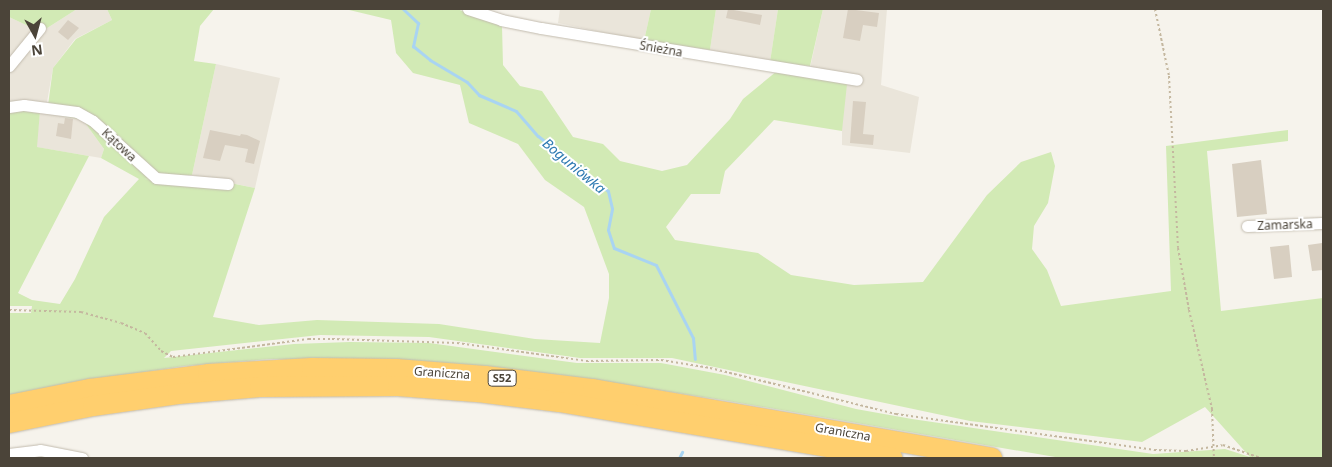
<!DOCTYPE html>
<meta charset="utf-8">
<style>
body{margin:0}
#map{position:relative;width:1332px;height:467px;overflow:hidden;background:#f6f3ec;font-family:"Noto Sans",sans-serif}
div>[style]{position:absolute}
.residential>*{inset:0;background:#eae5da}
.green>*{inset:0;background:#d2eab5}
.stream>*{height:3px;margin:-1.5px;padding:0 1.5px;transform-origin:1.5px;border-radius:1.5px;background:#a9d4f2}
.building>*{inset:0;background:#d8cfc1}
.path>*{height:2px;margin-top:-1px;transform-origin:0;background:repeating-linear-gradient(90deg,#c4b79f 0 2.5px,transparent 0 5px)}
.roads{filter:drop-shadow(0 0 1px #c2bbae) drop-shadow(0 0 1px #c2bbae)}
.minor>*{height:11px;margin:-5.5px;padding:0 5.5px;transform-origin:5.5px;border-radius:5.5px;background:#fff}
.motorway>*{height:20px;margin:-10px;padding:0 10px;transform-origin:10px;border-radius:10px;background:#ffcf6e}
span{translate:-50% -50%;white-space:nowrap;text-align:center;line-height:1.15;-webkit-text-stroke:4px #fff;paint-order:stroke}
.shield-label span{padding:1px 4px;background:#fff;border:1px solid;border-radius:4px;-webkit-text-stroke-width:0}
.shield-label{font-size:11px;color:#4b4439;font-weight:700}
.street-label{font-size:12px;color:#4b4439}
.water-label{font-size:14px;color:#2e7ab2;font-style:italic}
.frame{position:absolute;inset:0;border:10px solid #4b4439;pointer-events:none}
.north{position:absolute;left:10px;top:10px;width:50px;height:50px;-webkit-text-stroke:4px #fff;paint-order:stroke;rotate:173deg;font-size:14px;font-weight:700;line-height:20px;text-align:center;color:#4b4439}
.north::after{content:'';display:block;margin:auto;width:18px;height:22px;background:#4b4439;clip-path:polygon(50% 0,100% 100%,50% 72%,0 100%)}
</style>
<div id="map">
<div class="residential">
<i style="clip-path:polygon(77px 9px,107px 9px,112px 20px,75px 39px,53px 68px,47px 102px,9px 105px,9px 17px,41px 32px)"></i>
<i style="clip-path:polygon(560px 9px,651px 9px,644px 41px,558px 23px)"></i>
<i style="clip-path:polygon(716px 9px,778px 9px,770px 62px,710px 50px)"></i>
<i style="clip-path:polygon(823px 9px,887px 9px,881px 85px,919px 97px,910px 153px,842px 145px,842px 131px,808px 77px)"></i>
<i style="clip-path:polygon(216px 64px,280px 78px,255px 188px,192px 175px)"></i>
<i style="clip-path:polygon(40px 111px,83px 120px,104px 149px,101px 158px,36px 147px)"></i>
</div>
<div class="green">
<i style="clip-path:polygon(9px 9px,77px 9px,41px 32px,9px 17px)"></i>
<i style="clip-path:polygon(evenodd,107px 9px,214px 9px,200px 26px,194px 61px,216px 64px,192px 175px,144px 179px,235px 184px,255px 188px,213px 317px,259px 325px,317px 320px,439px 324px,535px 339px,600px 343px,609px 298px,609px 274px,584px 207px,545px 180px,518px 144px,469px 123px,460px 85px,413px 73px,396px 53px,391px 20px,345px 9px,457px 9px,502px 26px,503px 65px,520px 86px,542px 91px,573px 137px,603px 144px,620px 161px,662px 171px,687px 165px,730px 119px,743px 99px,777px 71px,847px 84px,842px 131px,774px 120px,725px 171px,720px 194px,691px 194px,666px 227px,675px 240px,758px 253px,791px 275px,854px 285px,923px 282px,987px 195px,1021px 162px,1051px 152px,1055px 166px,1048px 203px,1034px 226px,1032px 249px,1047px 270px,1061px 306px,1171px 291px,1166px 146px,1288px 130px,1288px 141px,1207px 151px,1221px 311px,1323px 298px,1323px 458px,1061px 458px,722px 400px,561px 375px,402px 360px,271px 359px,184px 366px,79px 382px,9px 398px,9px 313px,31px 313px,32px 306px,9px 306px,9px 111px,40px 111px,37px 147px,89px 156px,18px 293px,32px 300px,60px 304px,75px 279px,104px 217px,139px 179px,101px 158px,104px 149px,83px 120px,47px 113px,53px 68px,76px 39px,112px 20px,107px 9px,320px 335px,429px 337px,580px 358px,672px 358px,970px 421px,1142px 442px,1205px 407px,1250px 457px,1225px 449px,1153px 454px,912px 419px,856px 409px,725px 375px,661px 363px,577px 363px,429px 343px,350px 342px,294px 344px,164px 358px,171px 351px,320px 335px)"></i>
<i style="clip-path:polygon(651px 9px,716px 9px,710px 50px,644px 41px)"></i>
<i style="clip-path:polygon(778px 9px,823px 9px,810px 66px,770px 62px)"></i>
</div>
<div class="stream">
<i style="left:403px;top:9px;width:21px;rotate:43deg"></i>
<i style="left:418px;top:23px;width:24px;rotate:102deg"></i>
<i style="left:413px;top:46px;width:22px;rotate:39deg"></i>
<i style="left:430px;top:60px;width:43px;rotate:30.7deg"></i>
<i style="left:467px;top:82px;width:18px;rotate:47deg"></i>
<i style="left:479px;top:95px;width:40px;rotate:23.4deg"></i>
<i style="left:516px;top:111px;width:33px;rotate:49deg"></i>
<i style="left:538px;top:136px;width:89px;rotate:38.2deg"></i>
<i style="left:608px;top:191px;width:18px;rotate:77deg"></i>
<i style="left:612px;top:209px;width:21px;rotate:101deg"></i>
<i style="left:608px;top:230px;width:19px;rotate:72deg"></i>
<i style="left:614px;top:248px;width:45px;rotate:22deg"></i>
<i style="left:656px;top:265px;width:82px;rotate:63.1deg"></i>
<i style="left:693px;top:338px;width:21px;rotate:85deg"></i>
<i style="left:679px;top:458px;width:7px;rotate:-63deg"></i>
</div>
<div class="building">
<i style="clip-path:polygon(728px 9px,762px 15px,760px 25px,726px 18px)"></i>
<i style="clip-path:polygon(848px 9px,879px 13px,877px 27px,863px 25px,860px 41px,843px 38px)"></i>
<i style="clip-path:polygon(68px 20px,79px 28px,68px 40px,58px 32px)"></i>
<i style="clip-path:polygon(853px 101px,866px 102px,863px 134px,874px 135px,873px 145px,850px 143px)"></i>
<i style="clip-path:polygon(65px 118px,73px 119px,71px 139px,56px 136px,58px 123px,64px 124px)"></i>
<i style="clip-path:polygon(210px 130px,240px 136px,241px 134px,247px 135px,260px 141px,254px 164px,245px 162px,248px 149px,225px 145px,220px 161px,203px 158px)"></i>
<i style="clip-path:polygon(1261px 160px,1267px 214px,1237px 217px,1232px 164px)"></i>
<i style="clip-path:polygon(1322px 243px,1323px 270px,1312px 271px,1308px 245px)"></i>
<i style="clip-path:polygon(1289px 245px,1292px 277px,1274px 279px,1270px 247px)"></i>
</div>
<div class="path">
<i style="left:1155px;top:9px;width:68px;rotate:78.2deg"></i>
<i style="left:1169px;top:76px;width:172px;rotate:87deg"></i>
<i style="left:1178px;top:248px;width:63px;rotate:79.9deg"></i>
<i style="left:1189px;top:310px;width:102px;rotate:76.9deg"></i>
<i style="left:1212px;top:409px;width:49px;rotate:87.7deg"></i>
<i style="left:9px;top:310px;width:72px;rotate:1.6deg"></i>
<i style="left:81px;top:312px;width:41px;rotate:15.4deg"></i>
<i style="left:121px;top:323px;width:26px;rotate:23deg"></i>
<i style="left:145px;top:333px;width:24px;rotate:48deg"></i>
<i style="left:161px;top:351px;width:13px;rotate:27deg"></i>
<i style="left:173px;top:357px;width:136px;rotate:-7.6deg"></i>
<i style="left:308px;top:339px;width:24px"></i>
<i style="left:332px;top:339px;width:125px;rotate:1.8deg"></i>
<i style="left:457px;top:343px;width:130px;rotate:7.9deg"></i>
<i style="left:586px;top:361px;width:75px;rotate:-0.8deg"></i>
<i style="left:661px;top:360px;width:50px;rotate:9.3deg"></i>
<i style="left:710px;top:368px;width:192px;rotate:13.9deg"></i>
<i style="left:896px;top:414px;width:260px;rotate:7.9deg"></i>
<i style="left:1154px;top:450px;width:32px;rotate:2deg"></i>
<i style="left:1186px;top:451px;width:37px;rotate:-9deg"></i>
<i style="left:1223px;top:445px;width:39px;rotate:19deg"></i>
</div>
<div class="roads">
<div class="minor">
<i style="left:468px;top:9px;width:35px;rotate:18deg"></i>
<i style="left:501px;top:20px;width:41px;rotate:11.3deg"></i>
<i style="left:541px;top:28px;width:320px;rotate:9.3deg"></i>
<i style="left:9px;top:66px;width:49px;rotate:-50.8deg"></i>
<i style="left:9px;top:107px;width:15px;rotate:-8deg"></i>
<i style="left:24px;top:105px;width:53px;rotate:7.5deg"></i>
<i style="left:77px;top:112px;width:18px;rotate:29deg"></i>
<i style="left:93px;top:121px;width:85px;rotate:42.1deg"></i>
<i style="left:156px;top:178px;width:72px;rotate:4.8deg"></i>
<i style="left:1247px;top:226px;width:76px;rotate:-2.3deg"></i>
<i style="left:9px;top:454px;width:31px;rotate:-7deg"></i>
<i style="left:40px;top:450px;width:43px;rotate:10.8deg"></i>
</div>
<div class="motorway">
<i style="left:9px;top:405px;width:83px;rotate:-11.2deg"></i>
<i style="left:90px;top:389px;width:119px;rotate:-7.2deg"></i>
<i style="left:208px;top:374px;width:104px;rotate:-3.3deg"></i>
<i style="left:312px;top:368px;width:84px;rotate:0.7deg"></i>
<i style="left:396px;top:369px;width:89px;rotate:4.5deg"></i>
<i style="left:485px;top:376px;width:109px;rotate:6.9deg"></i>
<i style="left:593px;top:389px;width:405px;rotate:9.8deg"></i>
<i style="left:9px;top:423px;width:86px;rotate:-11.4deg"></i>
<i style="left:93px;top:406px;width:86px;rotate:-8deg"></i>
<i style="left:178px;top:394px;width:82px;rotate:-4.9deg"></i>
<i style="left:260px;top:387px;width:138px;rotate:-0.4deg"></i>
<i style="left:398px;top:386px;width:88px;rotate:4.5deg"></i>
<i style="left:486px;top:393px;width:74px;rotate:7deg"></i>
<i style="left:559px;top:402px;width:338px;rotate:9.5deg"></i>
</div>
</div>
<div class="shield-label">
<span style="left:502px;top:378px">S52</span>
</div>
<div class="street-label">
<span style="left:661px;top:49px;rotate:10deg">Śnieżna</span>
<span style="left:119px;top:145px;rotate:43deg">Kątowa</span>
<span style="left:1285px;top:225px;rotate:-2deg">Zamarska</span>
<span style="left:442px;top:373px;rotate:4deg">Graniczna</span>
<span style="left:843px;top:432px;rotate:10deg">Graniczna</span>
</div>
<div class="water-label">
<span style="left:574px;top:166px;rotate:40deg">Boguniówka</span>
</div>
<div class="frame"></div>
<div class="north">N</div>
</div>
